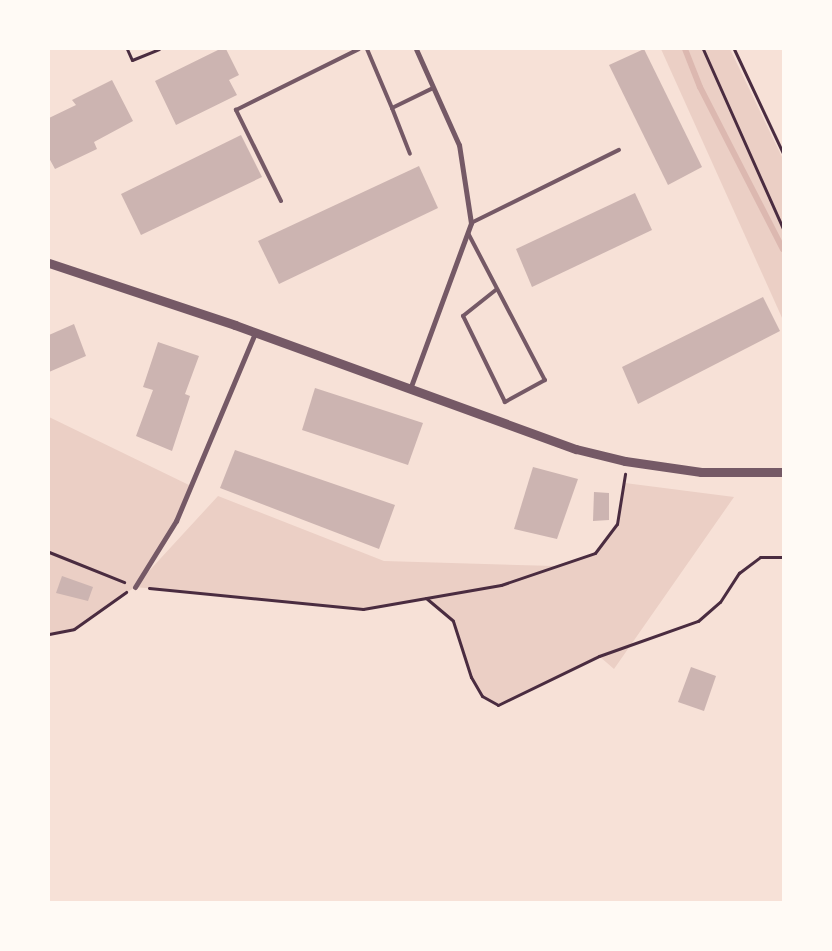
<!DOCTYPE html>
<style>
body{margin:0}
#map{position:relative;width:832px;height:951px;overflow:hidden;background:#f7e1d7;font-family:Inter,sans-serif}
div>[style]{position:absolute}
.green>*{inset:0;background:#ebcfc5}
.stream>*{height:6px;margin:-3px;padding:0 3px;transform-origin:3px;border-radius:3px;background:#dcb8b0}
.building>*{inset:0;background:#ccb4b1}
.path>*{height:3px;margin:-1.5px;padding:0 1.5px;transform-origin:1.5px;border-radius:1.5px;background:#4a2c40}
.service>*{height:4px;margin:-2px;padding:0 2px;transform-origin:2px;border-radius:2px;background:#755966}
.minor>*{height:5px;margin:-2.5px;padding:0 2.5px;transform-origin:2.5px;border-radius:2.5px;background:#755966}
.tertiary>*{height:9px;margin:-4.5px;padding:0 4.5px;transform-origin:4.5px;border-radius:4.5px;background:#755966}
span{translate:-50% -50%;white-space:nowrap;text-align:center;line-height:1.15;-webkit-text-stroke:4px #fffaf5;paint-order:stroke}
.frame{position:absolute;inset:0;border:50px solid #fffaf5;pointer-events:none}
</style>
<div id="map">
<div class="green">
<i style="clip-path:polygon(661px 49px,730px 49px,783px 159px,783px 320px)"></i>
<i style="clip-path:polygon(49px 417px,191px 486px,176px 521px,137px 584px,218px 496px,384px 561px,555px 566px,595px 553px,617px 524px,625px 483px,734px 497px,614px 669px,599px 656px,498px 705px,482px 696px,471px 677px,453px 621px,426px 598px,363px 609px,135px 587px,74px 629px,49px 634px)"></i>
</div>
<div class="stream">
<i style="left:685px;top:49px;width:41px;rotate:68.5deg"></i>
<i style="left:700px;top:87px;width:182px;rotate:62.9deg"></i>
</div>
<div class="building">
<i style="clip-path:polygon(220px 49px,226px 49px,239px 75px,229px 80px,237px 95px,176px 125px,155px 81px)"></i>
<i style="clip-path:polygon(644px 49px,702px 167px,668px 185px,609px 65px)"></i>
<i style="clip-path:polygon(112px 80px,133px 121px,94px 142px,97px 149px,55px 169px,49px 158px,49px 118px,76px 105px,72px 100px)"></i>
<i style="clip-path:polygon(241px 135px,262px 177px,141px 235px,121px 194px)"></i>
<i style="clip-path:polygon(419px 166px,438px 208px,279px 284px,258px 241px)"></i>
<i style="clip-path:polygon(635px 193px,652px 230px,532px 287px,516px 249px)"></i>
<i style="clip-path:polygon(763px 297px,780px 331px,638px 404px,622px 367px)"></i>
<i style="clip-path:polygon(74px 324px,86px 356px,49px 372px,49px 335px)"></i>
<i style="clip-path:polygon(158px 342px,199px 356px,185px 394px,190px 396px,172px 451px,136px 436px,153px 390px,143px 387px)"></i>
<i style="clip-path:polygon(315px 388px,423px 423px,408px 465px,302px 430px)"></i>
<i style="clip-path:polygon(235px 450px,395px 505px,379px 549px,220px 488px)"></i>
<i style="clip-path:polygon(533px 467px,578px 479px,557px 539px,514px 529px)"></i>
<i style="clip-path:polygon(594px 492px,609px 493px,609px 520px,593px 521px)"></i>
<i style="clip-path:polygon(62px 576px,93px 587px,88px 601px,56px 593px)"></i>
<i style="clip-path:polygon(691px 667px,716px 676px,704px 711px,678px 702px)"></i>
</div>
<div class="path">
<i style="left:127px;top:49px;width:12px;rotate:66deg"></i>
<i style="left:132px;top:60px;width:29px;rotate:-22deg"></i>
<i style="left:703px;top:49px;width:197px;rotate:66deg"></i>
<i style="left:734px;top:49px;width:115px;rotate:64.8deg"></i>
<i style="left:49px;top:552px;width:81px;rotate:21.8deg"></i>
<i style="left:149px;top:588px;width:215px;rotate:5.6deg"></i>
<i style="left:363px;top:609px;width:140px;rotate:-9.9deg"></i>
<i style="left:501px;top:585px;width:99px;rotate:-18.8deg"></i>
<i style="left:595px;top:553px;width:36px;rotate:-53deg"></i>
<i style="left:617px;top:524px;width:51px;rotate:-80.9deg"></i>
<i style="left:426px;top:598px;width:35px;rotate:40deg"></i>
<i style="left:453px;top:621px;width:59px;rotate:72.2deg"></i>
<i style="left:471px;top:677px;width:22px;rotate:60deg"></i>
<i style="left:482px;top:696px;width:18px;rotate:29deg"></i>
<i style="left:498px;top:705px;width:112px;rotate:-25.9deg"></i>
<i style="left:599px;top:656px;width:105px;rotate:-19.5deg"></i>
<i style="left:698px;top:621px;width:29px;rotate:-41deg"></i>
<i style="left:720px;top:602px;width:35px;rotate:-57deg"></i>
<i style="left:739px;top:573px;width:26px;rotate:-37deg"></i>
<i style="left:760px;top:557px;width:23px"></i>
<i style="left:49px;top:634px;width:25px;rotate:-11deg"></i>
<i style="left:74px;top:629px;width:64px;rotate:-35.4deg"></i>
</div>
<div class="service">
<i style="left:367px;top:49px;width:64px;rotate:67deg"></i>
<i style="left:392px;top:108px;width:46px;rotate:-26deg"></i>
<i style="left:392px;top:108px;width:49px;rotate:68.6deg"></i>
<i style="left:281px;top:201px;width:102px;rotate:-116.3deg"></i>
<i style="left:236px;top:110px;width:137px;rotate:-26.4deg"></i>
<i style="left:471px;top:223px;width:165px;rotate:-26.3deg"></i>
<i style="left:468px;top:233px;width:166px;rotate:62.4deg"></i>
<i style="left:545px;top:380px;width:46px;rotate:151.2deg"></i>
<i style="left:505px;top:402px;width:96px;rotate:-116deg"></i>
<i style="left:463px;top:316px;width:43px;rotate:-38.5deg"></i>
</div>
<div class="minor">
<i style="left:410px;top:389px;width:177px;rotate:-69.8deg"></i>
<i style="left:471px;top:223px;width:79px;rotate:-98.7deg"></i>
<i style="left:459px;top:145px;width:105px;rotate:-114.1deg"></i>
<i style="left:135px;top:587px;width:78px;rotate:-58.2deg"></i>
<i style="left:176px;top:521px;width:204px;rotate:-67.2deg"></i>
</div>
<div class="tertiary">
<i style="left:49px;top:263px;width:196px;rotate:18.4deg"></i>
<i style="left:235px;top:325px;width:363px;rotate:20deg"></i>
<i style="left:576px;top:449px;width:50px;rotate:13.8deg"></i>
<i style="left:625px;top:461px;width:77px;rotate:8.2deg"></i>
<i style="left:701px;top:472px;width:82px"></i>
</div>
<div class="frame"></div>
</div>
